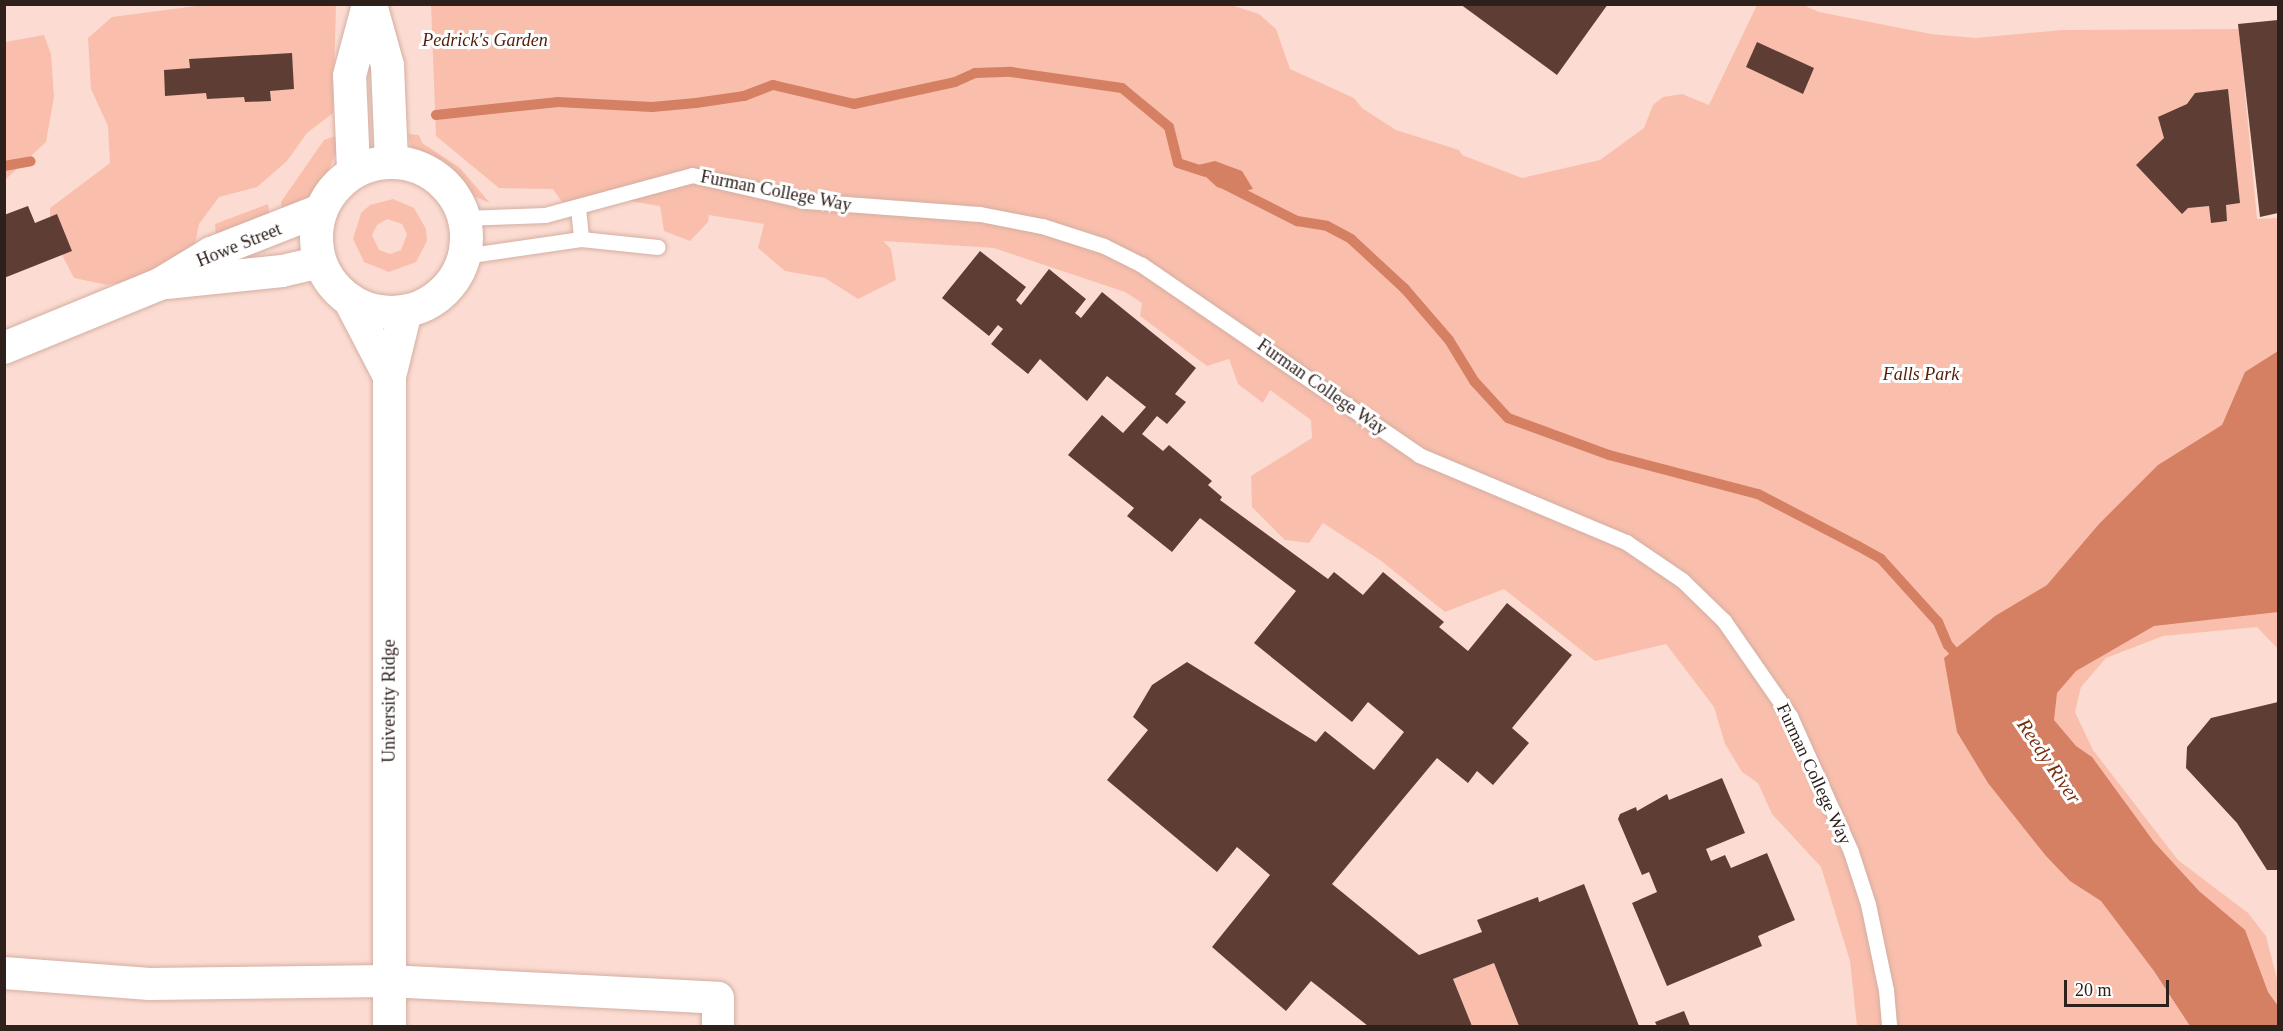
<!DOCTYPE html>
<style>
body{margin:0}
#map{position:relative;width:2283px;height:1031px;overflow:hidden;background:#fcdcd2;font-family:Georgia,serif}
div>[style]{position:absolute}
.green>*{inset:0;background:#f9bfac}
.water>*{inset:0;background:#d57f63}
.stream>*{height:10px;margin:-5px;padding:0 5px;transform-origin:5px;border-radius:5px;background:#d57f63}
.building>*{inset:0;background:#5e3e34}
.roads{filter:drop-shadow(0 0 2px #d4aea2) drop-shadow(0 0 2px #d4aea2)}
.service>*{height:15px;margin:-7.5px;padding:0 7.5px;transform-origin:7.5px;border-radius:7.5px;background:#fff}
.minor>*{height:32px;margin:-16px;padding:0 16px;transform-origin:16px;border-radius:16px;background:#fff}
.tertiary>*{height:33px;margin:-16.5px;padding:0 16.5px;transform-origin:16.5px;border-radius:16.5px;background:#fff}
.tertiary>.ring{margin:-16.5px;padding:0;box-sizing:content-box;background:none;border:33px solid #fff;border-radius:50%}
span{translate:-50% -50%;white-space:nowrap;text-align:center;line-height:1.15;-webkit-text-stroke:6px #fff;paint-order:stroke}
.park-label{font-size:18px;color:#521c07;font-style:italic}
.street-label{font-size:18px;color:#2e201b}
.water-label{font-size:20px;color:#7a2d0f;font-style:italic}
.frame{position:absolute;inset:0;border:6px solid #2e201b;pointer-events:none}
.scale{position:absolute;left:2064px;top:980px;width:105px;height:27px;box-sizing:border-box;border:3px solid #2e201b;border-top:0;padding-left:8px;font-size:18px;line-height:21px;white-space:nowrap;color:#2e201b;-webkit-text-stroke:4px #fff;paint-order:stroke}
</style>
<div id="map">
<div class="green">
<i style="clip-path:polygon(204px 5px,336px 5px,333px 113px,307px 133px,287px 161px,257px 187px,219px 197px,199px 224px,194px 249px,147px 277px,107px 285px,74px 278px,50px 232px,50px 208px,110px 163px,108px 126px,91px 89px,88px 38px,112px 17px)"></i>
<i style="clip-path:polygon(431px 5px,1231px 5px,1259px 14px,1276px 29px,1290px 69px,1354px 98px,1362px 108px,1396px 130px,1459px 150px,1462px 155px,1522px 178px,1600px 160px,1644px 128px,1653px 105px,1663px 97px,1682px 94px,1709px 105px,1757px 5px,1803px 5px,1819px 12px,1931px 34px,1976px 38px,2062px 30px,2239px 29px,2257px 219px,2278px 218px,2278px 649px,2257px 627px,2163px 636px,2106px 658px,2081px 687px,2075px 712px,2093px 750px,2178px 860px,2248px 913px,2266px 936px,2278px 983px,2278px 1026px,1857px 1026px,1850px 961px,1821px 867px,1772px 814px,1758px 783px,1742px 772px,1725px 744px,1714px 707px,1666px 644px,1595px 661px,1504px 589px,1445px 612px,1380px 560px,1323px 523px,1309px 543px,1285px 540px,1252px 507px,1251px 476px,1312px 438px,1311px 420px,1270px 390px,1263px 403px,1238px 384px,1229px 359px,1207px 366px,1140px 316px,1142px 303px,1125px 292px,994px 248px,883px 241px,891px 249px,896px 280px,858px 299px,825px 278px,785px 271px,758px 248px,764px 224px,709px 215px,708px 222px,690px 241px,664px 231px,660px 206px,629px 201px,562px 202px,553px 189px,499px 188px,436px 136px)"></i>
<i style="clip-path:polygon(44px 35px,51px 54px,54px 97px,46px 142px,5px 180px,5px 42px)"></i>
<i style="clip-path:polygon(408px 134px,419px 135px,422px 143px,460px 168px,490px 203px,473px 196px,442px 163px,412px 149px)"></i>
<i style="clip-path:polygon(338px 135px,337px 151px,322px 184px,312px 197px,282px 216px,281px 202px,324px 140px)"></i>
<i style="clip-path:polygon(evenodd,393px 199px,414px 208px,426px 229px,427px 241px,416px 262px,389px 272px,364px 262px,353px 239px,361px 213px,370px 205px,393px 199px,387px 219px,402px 224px,407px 234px,401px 250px,390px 254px,379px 250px,372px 235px,377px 225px,387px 219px)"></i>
<i style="clip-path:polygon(268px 204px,270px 221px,216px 238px,215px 224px)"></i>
<i style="clip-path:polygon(1494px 963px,1519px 1026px,1472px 1026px,1453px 979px)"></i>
</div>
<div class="water">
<i style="clip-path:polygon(1215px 161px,1242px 171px,1253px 189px,1235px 193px,1217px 187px,1194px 166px)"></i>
<i style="clip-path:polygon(2278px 351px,2278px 612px,2154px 626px,2076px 671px,2057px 693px,2054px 720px,2076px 746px,2092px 757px,2154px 842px,2199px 891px,2245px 930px,2268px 992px,2278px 1006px,2278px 1026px,2190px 1026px,2154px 971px,2101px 901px,2070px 881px,2046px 856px,1988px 783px,1957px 732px,1944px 658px,1995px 616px,2047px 585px,2099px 524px,2158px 465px,2222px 425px,2245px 372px)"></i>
</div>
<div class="stream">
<i style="left:436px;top:115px;width:123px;rotate:-6.1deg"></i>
<i style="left:558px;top:102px;width:94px;rotate:3deg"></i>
<i style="left:652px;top:107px;width:44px;rotate:-5.2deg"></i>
<i style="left:696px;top:103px;width:49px;rotate:-8.3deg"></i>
<i style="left:744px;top:96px;width:31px;rotate:-21deg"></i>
<i style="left:773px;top:85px;width:83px;rotate:13.2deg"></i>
<i style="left:854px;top:104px;width:103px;rotate:-12.3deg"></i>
<i style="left:955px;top:82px;width:22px;rotate:-24deg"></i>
<i style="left:975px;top:73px;width:36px;rotate:-2deg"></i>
<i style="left:1011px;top:72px;width:112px;rotate:8.2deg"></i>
<i style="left:1122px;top:88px;width:61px;rotate:39.7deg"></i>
<i style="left:1169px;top:127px;width:37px;rotate:76deg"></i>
<i style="left:1178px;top:163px;width:28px;rotate:18deg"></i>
<i style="left:4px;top:166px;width:27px;rotate:-10deg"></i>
<i style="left:1226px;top:185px;width:80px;rotate:26.9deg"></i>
<i style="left:1297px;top:221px;width:30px;rotate:9deg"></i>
<i style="left:1327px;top:226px;width:27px;rotate:28deg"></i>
<i style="left:1351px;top:239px;width:74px;rotate:42.8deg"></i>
<i style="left:1405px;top:289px;width:67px;rotate:49.2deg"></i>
<i style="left:1449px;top:340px;width:48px;rotate:58.6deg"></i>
<i style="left:1474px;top:381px;width:50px;rotate:47.4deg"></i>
<i style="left:1508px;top:418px;width:108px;rotate:20.1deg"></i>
<i style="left:1609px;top:455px;width:154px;rotate:14.7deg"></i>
<i style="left:1758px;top:494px;width:113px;rotate:27.5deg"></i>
<i style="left:1858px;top:546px;width:26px;rotate:29deg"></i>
<i style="left:1881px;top:559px;width:85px;rotate:47.9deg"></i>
<i style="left:1938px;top:622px;width:25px;rotate:67deg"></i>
<i style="left:1948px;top:645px;width:20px;rotate:49deg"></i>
</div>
<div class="building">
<i style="clip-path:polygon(1460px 4px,1608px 4px,1557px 75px)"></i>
<i style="clip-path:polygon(2278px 20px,2278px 213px,2260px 217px,2238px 24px)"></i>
<i style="clip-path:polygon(1757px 42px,1814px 68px,1803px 94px,1746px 67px)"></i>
<i style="clip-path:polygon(292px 53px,294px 89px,270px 91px,271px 101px,245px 102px,244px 97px,207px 99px,206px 93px,165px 96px,164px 70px,190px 68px,189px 59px)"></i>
<i style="clip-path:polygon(2228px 89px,2240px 203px,2226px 205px,2227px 221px,2211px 223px,2209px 206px,2188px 208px,2182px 214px,2136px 165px,2164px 138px,2158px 117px,2187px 104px,2195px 93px)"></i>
<i style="clip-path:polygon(28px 206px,35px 223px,57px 214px,72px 251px,4px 278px,4px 215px)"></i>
<i style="clip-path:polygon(980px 251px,1026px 287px,1016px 300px,1021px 305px,1049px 269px,1086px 299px,1075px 313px,1081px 318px,1102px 292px,1196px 368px,1175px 394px,1186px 402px,1167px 424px,1157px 416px,1142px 434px,1163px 451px,1169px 445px,1212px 481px,1208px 485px,1222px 497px,1220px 500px,1328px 579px,1334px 572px,1363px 595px,1383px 572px,1444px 622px,1439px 627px,1468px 651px,1507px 603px,1572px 655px,1512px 728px,1529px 743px,1493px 785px,1477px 771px,1468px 783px,1437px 758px,1332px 884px,1419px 955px,1482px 932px,1477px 920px,1538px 897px,1539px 902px,1584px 884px,1639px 1026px,1519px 1026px,1494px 963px,1453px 979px,1472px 1026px,1368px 1026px,1311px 981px,1286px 1011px,1212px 947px,1270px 875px,1237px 847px,1217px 872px,1107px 780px,1148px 730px,1133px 717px,1152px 685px,1187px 662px,1316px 742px,1325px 731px,1374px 770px,1404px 732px,1368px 702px,1352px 722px,1254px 643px,1296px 591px,1200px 518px,1172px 552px,1127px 516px,1134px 508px,1068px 455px,1102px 415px,1123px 433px,1146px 407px,1107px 376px,1087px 401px,1040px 359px,1028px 374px,991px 344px,1003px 329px,998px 325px,989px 336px,942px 298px)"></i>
<i style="clip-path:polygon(2278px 702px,2278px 870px,2267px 870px,2237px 823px,2186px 768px,2187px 747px,2211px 718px)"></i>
<i style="clip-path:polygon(1722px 778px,1745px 833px,1706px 849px,1711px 861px,1725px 855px,1731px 868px,1767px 853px,1795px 920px,1758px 936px,1762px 946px,1667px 986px,1632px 903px,1657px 892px,1649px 872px,1642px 875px,1618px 819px,1620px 814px,1636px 807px,1637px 811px,1667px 794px,1669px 800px)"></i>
<i style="clip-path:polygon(1684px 1011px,1690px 1026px,1657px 1026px,1655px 1022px)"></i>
</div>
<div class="roads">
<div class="service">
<i style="left:578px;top:208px;width:31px;rotate:84deg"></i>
<i style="left:463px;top:218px;width:82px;rotate:-2.1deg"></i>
<i style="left:545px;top:215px;width:152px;rotate:-15.2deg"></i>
<i style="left:692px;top:175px;width:117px;rotate:12.8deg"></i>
<i style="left:806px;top:201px;width:174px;rotate:4.3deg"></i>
<i style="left:980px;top:214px;width:63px;rotate:11deg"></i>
<i style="left:1042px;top:226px;width:65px;rotate:17.9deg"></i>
<i style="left:1104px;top:246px;width:42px;rotate:26.6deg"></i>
<i style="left:1142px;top:265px;width:336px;rotate:34.4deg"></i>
<i style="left:1419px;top:455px;width:225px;rotate:22.8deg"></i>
<i style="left:1626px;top:542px;width:68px;rotate:34.2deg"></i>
<i style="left:1682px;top:580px;width:59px;rotate:44.3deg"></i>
<i style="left:1724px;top:621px;width:116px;rotate:55.2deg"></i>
<i style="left:1790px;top:716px;width:149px;rotate:65.8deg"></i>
<i style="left:1851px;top:852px;width:55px;rotate:71.9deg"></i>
<i style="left:1868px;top:904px;width:88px;rotate:78.2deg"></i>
<i style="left:1886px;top:990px;width:36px;rotate:85deg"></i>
<i style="left:464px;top:256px;width:118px;rotate:-8.3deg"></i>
<i style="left:581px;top:239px;width:77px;rotate:5.9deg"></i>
</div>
<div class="minor">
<i style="left:166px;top:283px;width:117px;rotate:-5.9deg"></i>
<i style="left:282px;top:271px;width:39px;rotate:-13deg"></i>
<i style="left:4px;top:348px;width:169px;rotate:-22.3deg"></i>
<i style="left:160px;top:284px;width:60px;rotate:-31.3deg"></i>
<i style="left:211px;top:253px;width:118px;rotate:-21.4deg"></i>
<i style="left:4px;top:973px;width:146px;rotate:4.3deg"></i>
<i style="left:150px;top:984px;width:238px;rotate:-0.7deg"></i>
<i style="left:388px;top:981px;width:330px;rotate:2.9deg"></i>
<i style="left:718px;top:998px;width:28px;rotate:90deg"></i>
</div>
<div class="tertiary">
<i style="left:370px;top:4px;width:63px;rotate:74.4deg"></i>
<i style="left:387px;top:65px;width:96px;rotate:87.6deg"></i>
<i class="ring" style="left:316px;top:162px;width:117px;height:117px"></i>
<i style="left:353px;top:169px;width:94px;rotate:-92.4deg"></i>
<i style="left:349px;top:75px;width:73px;rotate:-75deg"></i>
<i style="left:349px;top:299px;width:87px;rotate:62.5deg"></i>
<i style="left:389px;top:1026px;width:650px;rotate:-90deg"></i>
<i style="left:389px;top:376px;width:67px;rotate:-76.2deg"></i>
</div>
</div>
<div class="park-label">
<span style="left:485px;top:40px">Pedrick's Garden</span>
<span style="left:1921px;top:374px">Falls Park</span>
</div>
<div class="street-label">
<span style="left:776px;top:191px;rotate:11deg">Furman College Way</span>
<span style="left:239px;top:245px;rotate:-22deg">Howe Street</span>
<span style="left:1322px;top:387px;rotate:35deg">Furman College Way</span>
<span style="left:389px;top:701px;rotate:-90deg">University Ridge</span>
<span style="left:1814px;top:774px;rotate:65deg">Furman College Way</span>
</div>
<div class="water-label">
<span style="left:2049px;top:761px;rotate:56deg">Reedy River</span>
</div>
<div class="frame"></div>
<div class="scale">20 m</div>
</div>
